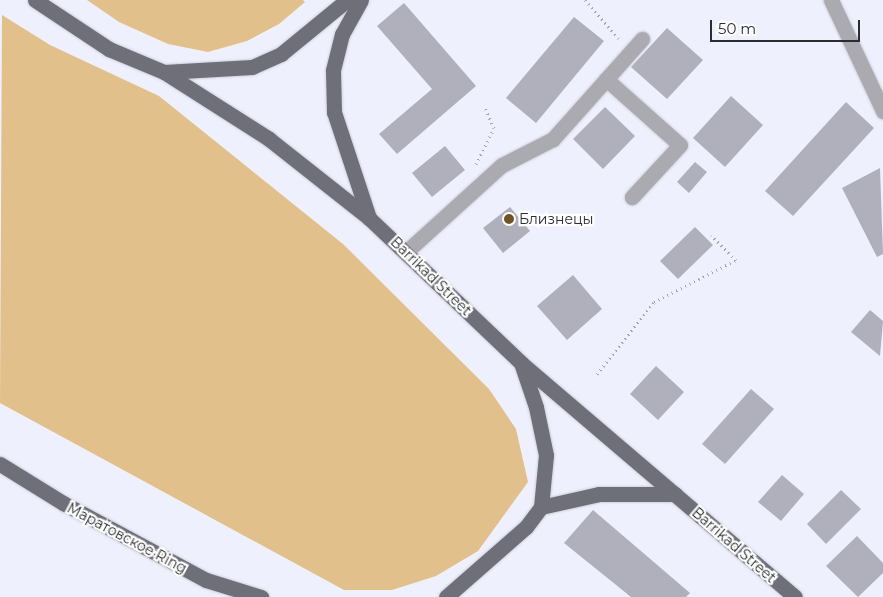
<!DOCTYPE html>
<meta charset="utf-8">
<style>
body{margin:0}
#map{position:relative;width:883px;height:597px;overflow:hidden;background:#eff0fd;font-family:Montserrat,sans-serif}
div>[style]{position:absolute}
.green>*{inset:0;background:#e2c08c}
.building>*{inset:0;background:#afb0bc}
.path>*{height:3px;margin-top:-1.5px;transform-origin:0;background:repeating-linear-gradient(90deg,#a4a5af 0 1px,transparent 0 5px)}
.roads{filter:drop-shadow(0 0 1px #cccdd8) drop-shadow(0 0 1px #cccdd8)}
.minor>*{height:15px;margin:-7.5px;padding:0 7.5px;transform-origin:7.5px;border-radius:7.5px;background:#aaaab0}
.major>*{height:15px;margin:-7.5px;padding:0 7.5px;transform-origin:7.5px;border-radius:7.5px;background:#6e6f79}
.dots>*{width:14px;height:14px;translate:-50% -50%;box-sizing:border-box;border:2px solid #fefefe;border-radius:50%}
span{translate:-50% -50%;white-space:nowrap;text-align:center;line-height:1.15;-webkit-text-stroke:4.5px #fefefe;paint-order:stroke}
.poi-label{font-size:14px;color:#2b2c30}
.left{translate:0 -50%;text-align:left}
.street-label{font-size:14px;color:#2b2c30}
.scale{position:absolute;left:710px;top:20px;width:150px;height:22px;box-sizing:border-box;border:2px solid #2b2c30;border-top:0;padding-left:6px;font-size:15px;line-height:18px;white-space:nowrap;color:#2b2c30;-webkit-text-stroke:4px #fefefe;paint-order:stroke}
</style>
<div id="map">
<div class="green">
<i style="clip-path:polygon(87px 0,303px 0,305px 2px,279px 24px,247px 41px,208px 52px,168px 44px,119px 22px)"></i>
<i style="clip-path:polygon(2px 15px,50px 45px,159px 96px,343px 244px,489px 389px,516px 429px,528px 482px,478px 551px,436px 576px,392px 590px,344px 590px,0 403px)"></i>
</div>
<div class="building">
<i style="clip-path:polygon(404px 3px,476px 86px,397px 154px,379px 134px,432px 89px,377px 26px)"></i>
<i style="clip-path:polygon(574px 17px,604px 41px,536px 123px,506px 98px)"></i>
<i style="clip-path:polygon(667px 28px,703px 60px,667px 99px,631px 67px)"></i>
<i style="clip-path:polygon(731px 96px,763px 125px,725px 167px,693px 138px)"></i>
<i style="clip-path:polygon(846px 102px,874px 128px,793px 216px,765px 191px)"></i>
<i style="clip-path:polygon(605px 107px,635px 136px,603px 169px,573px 139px)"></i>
<i style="clip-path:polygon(445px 146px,465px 170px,432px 197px,412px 173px)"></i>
<i style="clip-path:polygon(695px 162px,707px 172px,689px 193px,677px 182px)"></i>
<i style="clip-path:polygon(880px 168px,883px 254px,877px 257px,842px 188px)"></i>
<i style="clip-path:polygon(510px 207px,530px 231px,503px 253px,483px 228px)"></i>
<i style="clip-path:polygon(695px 227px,713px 245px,678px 279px,660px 261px)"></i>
<i style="clip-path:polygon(573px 275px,602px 309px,567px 340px,537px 306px)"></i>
<i style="clip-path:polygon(870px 310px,883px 321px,880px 356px,851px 332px)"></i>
<i style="clip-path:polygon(656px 366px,684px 392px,658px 420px,630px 394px)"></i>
<i style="clip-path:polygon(751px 389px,774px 409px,725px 464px,702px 444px)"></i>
<i style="clip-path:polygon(782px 475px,804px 494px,781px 521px,758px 502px)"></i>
<i style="clip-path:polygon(841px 490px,861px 509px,826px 544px,807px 524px)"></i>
<i style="clip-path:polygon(593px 510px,690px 593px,686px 597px,631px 597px,564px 543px)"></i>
<i style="clip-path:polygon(857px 536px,883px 563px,883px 573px,858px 597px,826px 566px)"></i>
</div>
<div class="path">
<i style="left:585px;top:0;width:53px;rotate:48.8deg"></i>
<i style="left:476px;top:164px;width:40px;rotate:-63.4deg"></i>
<i style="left:494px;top:128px;width:24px;rotate:-114deg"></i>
<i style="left:597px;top:374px;width:92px;rotate:-51.6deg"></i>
<i style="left:654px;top:302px;width:92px;rotate:-27.1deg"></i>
<i style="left:736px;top:260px;width:35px;rotate:-135deg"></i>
</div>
<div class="roads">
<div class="minor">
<i style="left:831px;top:0;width:123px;rotate:64.9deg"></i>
<i style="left:606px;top:79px;width:99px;rotate:41.7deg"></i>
<i style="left:680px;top:145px;width:71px;rotate:132.7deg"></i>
<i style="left:407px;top:251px;width:128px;rotate:-42.2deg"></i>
<i style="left:502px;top:165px;width:57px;rotate:-27deg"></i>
<i style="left:553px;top:139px;width:134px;rotate:-48.3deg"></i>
</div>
<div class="major">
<i style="left:35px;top:0;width:89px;rotate:33.5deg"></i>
<i style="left:109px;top:49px;width:60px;rotate:22.7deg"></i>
<i style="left:164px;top:72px;width:125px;rotate:32.5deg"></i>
<i style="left:269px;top:139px;width:127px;rotate:38.3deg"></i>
<i style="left:369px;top:218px;width:210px;rotate:43.6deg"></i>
<i style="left:521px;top:363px;width:360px;rotate:40.5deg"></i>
<i style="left:361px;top:0;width:39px;rotate:119deg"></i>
<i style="left:342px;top:34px;width:38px;rotate:104deg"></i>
<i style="left:333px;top:71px;width:41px;rotate:88.6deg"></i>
<i style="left:334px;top:112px;width:112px;rotate:71.7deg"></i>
<i style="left:164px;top:72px;width:88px;rotate:-3.3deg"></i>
<i style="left:252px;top:67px;width:32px;rotate:-24deg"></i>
<i style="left:281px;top:54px;width:85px;rotate:-39.3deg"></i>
<i style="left:0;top:464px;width:74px;rotate:31.8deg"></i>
<i style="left:63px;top:503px;width:162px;rotate:28.3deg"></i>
<i style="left:206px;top:580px;width:58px;rotate:17.2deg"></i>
<i style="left:541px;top:507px;width:59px;rotate:-12.6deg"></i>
<i style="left:599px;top:494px;width:76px"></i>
<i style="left:446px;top:597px;width:106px;rotate:-41.2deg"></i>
<i style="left:526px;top:527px;width:25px;rotate:-53deg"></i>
<i style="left:541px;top:507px;width:52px;rotate:-84.5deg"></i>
<i style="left:546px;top:455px;width:49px;rotate:-101.8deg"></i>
<i style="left:536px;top:407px;width:46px;rotate:-108.8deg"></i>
</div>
</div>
<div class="dots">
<i style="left:509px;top:219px;background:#705427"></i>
</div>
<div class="poi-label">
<span class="left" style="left:519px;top:219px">Близнецы</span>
</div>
<div class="street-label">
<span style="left:431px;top:276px;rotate:44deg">Barrikad Street</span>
<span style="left:127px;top:538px;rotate:28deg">Маратовское Ring</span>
<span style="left:734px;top:545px;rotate:41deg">Barrikad Street</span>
</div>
<div class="scale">50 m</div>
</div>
